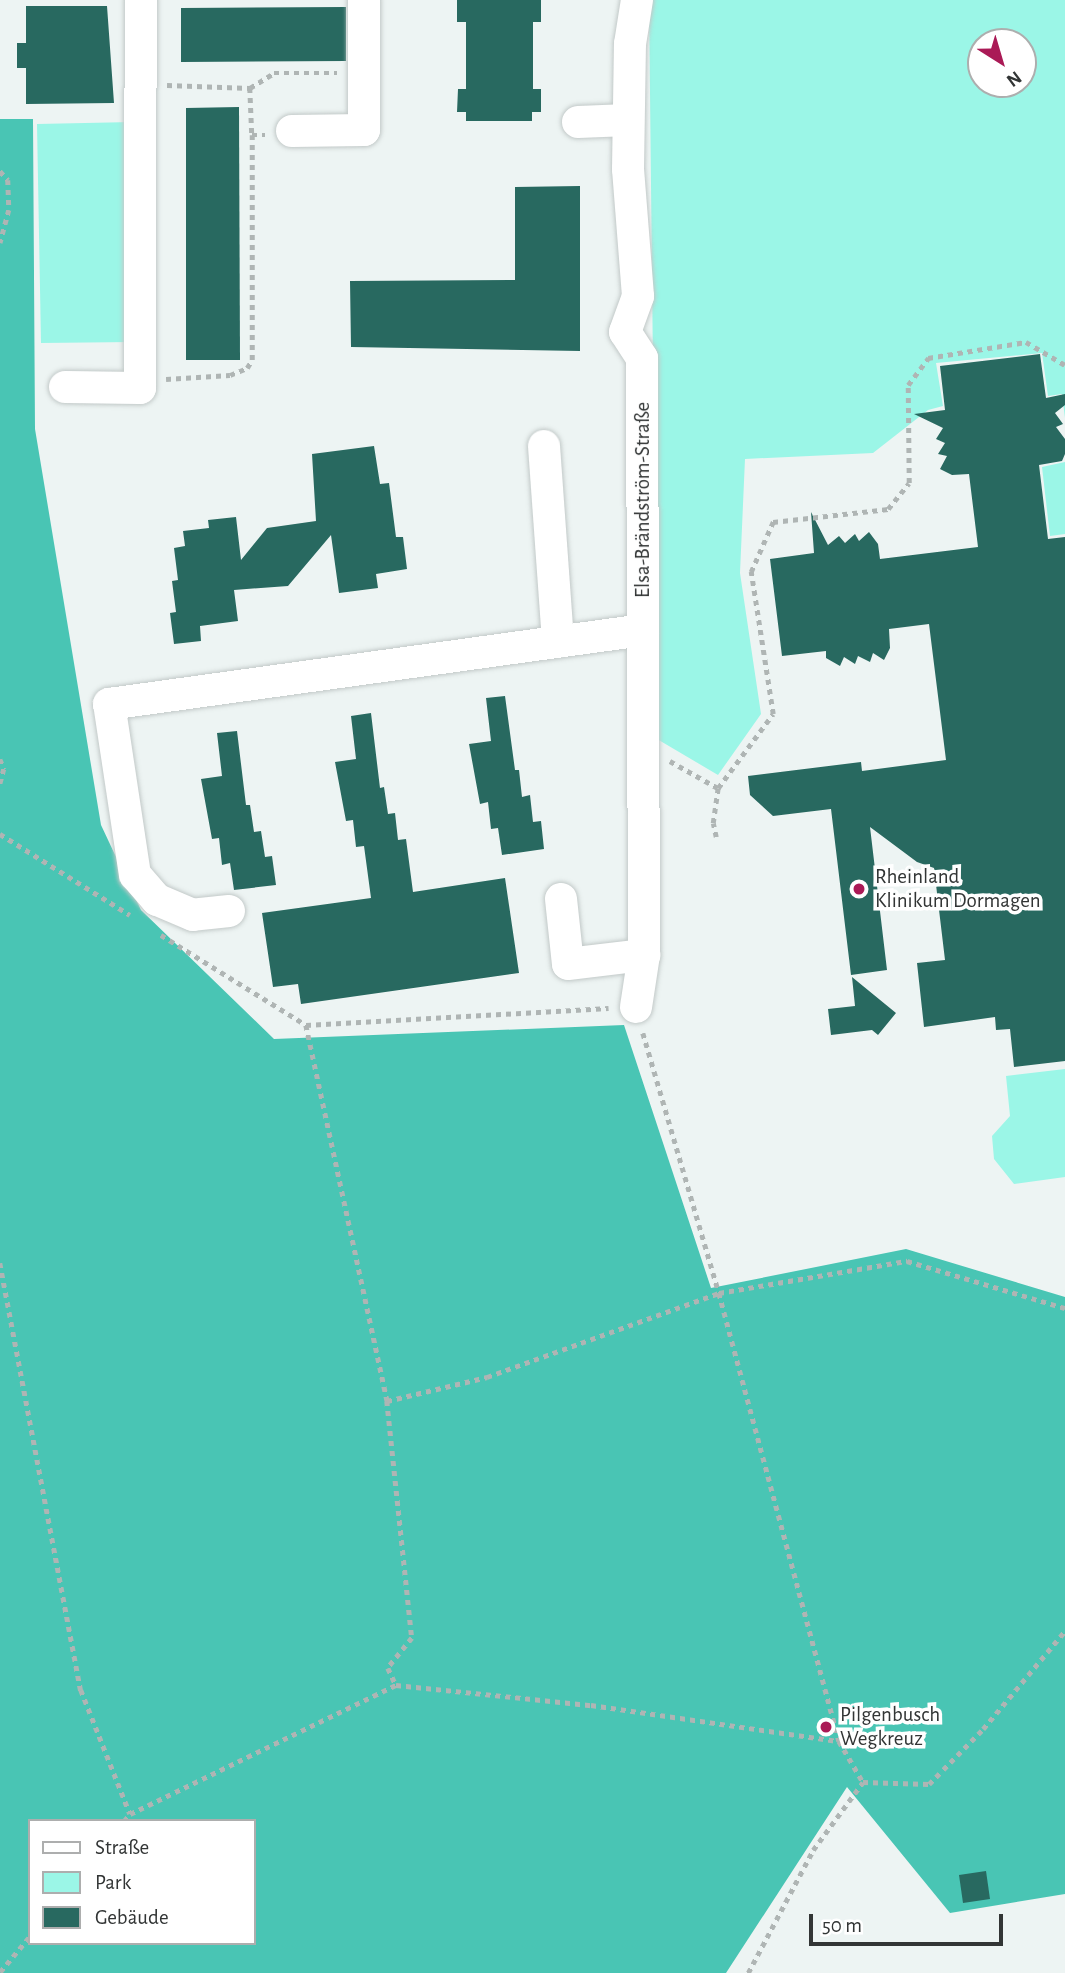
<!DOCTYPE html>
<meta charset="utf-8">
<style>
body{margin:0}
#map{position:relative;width:1065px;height:1973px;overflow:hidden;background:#edf4f3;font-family:"Alegreya Sans",sans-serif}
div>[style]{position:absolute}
.green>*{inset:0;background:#9bf6e7}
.forest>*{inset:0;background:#49c5b4}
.building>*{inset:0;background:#286960}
.path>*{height:4.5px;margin-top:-2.25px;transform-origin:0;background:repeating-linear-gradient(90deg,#afb5b4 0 5px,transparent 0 10px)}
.roads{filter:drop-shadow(0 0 2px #c2c9c8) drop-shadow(0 0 2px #c2c9c8)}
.minor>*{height:32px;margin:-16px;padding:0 16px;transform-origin:16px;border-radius:16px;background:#fff}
.dots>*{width:19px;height:19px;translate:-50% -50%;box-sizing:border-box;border:4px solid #fff;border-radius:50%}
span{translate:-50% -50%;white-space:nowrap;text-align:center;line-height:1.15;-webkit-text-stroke:7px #fff;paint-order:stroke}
.street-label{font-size:21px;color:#323535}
.poi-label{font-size:21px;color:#323535}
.left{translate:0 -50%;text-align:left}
.legend{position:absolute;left:28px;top:1819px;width:228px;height:126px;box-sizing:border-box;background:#fff;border:2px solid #adaeae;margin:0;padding:9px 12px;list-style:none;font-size:21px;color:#323535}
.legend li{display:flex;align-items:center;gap:14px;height:35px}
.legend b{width:35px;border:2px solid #adaeae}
.north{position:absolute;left:967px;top:28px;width:70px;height:70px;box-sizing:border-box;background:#fff;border:2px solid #adaeae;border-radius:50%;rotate:143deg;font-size:19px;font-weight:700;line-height:28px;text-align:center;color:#323535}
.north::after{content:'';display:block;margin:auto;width:24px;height:32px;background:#aa1a56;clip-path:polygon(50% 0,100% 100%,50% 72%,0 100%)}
.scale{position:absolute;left:809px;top:1914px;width:194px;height:32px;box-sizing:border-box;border:4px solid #323535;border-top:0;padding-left:9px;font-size:21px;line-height:24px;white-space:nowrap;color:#323535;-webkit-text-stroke:5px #fff;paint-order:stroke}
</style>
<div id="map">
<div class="green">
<i style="clip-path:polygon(evenodd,649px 0,1065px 0,1065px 418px,1062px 394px,1048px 396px,1042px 353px,936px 363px,943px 406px,928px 410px,873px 453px,745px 459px,740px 573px,761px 714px,718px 775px,657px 739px,649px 0,981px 42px,1023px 42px,1023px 84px,981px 84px,981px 42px)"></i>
<i style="clip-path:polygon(133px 122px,133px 342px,41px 343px,37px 124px)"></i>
<i style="clip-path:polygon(1065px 462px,1065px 534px,1050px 536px,1042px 467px)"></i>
<i style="clip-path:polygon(1065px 1069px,1065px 1177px,1014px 1184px,994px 1159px,992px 1136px,1010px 1116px,1006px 1076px)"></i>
</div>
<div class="forest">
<i style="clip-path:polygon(evenodd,0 119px,33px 119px,35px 429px,101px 825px,141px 910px,274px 1039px,624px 1025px,711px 1288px,906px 1249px,1065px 1297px,1065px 1894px,950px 1913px,847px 1787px,726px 1973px,0 1973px,0 119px,30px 1821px,254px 1821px,254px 1943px,30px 1943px,30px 1821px)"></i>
</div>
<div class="building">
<i style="clip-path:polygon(457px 0,541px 0,541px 22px,533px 22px,533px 89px,541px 89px,541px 112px,532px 112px,532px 121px,466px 121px,466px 112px,457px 112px,458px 89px,466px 89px,466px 22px,457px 22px)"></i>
<i style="clip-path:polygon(26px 6px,107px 6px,114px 103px,26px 104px,26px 68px,17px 68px,17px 43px,26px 43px)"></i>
<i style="clip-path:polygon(346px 7px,346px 61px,181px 62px,181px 8px)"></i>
<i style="clip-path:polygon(239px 107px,240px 360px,186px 360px,186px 108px)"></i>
<i style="clip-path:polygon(580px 186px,580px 351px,351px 347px,350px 281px,515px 280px,515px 187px)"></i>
<i style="clip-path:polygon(1040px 354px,1046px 398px,1065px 394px,1065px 405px,1055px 413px,1063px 424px,1056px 427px,1065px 439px,1065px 454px,1062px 461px,1039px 465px,1048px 539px,1065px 537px,1065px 1061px,1014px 1067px,1010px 1029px,996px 1030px,995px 1017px,924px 1027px,917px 963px,945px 960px,934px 868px,917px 862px,870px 827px,887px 970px,851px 975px,831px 809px,773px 816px,750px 795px,748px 776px,861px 762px,862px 771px,946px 760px,929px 624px,889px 629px,890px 648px,884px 660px,873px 653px,870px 662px,858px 656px,855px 664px,844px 657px,840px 666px,826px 658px,826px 651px,782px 656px,770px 559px,814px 553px,811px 512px,828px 545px,839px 536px,845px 543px,855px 534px,859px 541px,869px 532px,878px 544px,880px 559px,978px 547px,969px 474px,952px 475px,940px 469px,947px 456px,938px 454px,945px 443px,936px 439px,943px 428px,914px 414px,945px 410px,940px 366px)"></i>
<i style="clip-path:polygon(374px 446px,380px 484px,389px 483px,396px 537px,403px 537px,407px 569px,376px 574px,378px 588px,339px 593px,331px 535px,288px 586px,234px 590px,238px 621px,200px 626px,201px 641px,174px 644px,170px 613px,176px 612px,172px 581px,178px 580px,174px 548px,185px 546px,183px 531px,209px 528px,208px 520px,236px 517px,241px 560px,267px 528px,316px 521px,312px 454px)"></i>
<i style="clip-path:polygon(505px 696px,515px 770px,519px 770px,522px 797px,530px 795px,533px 822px,541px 821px,544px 849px,502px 855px,498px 828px,491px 829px,488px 802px,480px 804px,469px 744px,491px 741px,486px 698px)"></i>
<i style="clip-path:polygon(371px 713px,380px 788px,384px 787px,388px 814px,395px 813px,398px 840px,406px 839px,413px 892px,505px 878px,519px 973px,301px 1004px,298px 984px,273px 987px,262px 913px,371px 898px,364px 846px,356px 847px,353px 820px,346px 821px,335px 762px,356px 759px,351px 716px)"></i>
<i style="clip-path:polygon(237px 731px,246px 805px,250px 805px,254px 832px,261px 831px,265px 857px,272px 856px,276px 885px,234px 890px,230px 863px,222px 865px,219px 838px,212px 839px,201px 779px,222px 776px,217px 733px)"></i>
<i style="clip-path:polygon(852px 977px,896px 1013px,878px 1035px,872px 1030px,831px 1035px,828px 1009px,855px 1006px)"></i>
<i style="clip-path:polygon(986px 1871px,990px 1899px,963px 1903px,959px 1875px)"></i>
</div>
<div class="path">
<i style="left:167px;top:85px;width:83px;rotate:2.1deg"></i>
<i style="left:250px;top:88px;width:47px;rotate:87.6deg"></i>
<i style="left:250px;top:88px;width:28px;rotate:-32deg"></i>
<i style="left:274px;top:73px;width:63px"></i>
<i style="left:0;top:171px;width:12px;rotate:48deg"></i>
<i style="left:8px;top:180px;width:30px;rotate:88deg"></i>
<i style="left:9px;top:210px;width:34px;rotate:105deg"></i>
<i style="left:166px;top:379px;width:64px;rotate:-3.6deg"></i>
<i style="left:230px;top:375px;width:18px;rotate:-22deg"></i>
<i style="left:247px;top:368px;width:9px;rotate:-58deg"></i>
<i style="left:252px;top:360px;width:225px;rotate:-90deg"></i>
<i style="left:252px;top:135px;width:13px"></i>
<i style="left:0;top:759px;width:11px;rotate:68deg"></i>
<i style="left:4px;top:769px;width:16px;rotate:105deg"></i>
<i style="left:670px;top:761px;width:55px;rotate:29.4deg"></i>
<i style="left:0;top:834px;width:153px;rotate:31.9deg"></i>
<i style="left:716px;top:837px;width:14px;rotate:-102deg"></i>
<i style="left:713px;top:823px;width:35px;rotate:-82deg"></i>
<i style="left:718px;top:788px;width:92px;rotate:-53.4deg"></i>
<i style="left:773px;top:714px;width:144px;rotate:-98.8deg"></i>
<i style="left:751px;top:572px;width:55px;rotate:-66.3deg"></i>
<i style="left:773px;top:522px;width:116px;rotate:-6.4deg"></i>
<i style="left:888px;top:509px;width:33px;rotate:-51deg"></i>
<i style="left:909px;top:483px;width:98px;rotate:-90.6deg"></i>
<i style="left:908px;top:385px;width:34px;rotate:-53deg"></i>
<i style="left:928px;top:358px;width:99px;rotate:-9.3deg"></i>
<i style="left:1026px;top:342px;width:45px;rotate:30.5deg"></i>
<i style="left:161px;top:935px;width:171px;rotate:31.8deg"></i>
<i style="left:306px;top:1025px;width:303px;rotate:-3.2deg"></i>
<i style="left:306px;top:1025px;width:385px;rotate:77.8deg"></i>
<i style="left:387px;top:1401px;width:238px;rotate:84deg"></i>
<i style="left:412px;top:1638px;width:38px;rotate:129deg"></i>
<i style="left:388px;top:1668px;width:19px;rotate:65deg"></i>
<i style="left:643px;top:1033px;width:271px;rotate:73.7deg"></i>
<i style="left:719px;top:1293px;width:191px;rotate:-9.7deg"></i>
<i style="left:907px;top:1261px;width:165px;rotate:16.6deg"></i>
<i style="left:0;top:1263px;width:435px;rotate:79.3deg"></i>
<i style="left:81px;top:1690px;width:133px;rotate:68.4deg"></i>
<i style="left:387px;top:1401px;width:103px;rotate:-13.5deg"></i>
<i style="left:487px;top:1377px;width:247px;rotate:-19.9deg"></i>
<i style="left:719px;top:1293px;width:464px;rotate:75deg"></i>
<i style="left:863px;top:1782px;width:66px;rotate:1.7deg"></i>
<i style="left:929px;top:1784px;width:77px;rotate:-45.5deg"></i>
<i style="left:983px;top:1729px;width:128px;rotate:-50.1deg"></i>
<i style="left:124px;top:1821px;width:9px;rotate:-49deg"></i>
<i style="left:130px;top:1814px;width:296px;rotate:-25.9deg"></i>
<i style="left:396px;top:1685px;width:196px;rotate:5.9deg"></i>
<i style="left:591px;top:1705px;width:251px;rotate:8.3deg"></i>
<i style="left:839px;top:1741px;width:48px;rotate:59.7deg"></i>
<i style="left:0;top:1972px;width:47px;rotate:-50.2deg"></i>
<i style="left:748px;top:1973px;width:139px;rotate:-62.1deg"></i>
<i style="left:813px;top:1850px;width:84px;rotate:-53.7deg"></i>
</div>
<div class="roads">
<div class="minor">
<i style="left:578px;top:122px;width:50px;rotate:-2.3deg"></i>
<i style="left:292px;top:131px;width:72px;rotate:-0.8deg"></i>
<i style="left:364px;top:130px;width:130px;rotate:-90deg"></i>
<i style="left:65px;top:387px;width:75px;rotate:0.8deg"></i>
<i style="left:140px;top:388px;width:388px;rotate:-89.9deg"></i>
<i style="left:544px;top:446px;width:196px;rotate:85.9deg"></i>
<i style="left:561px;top:899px;width:65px;rotate:83.9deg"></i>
<i style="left:568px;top:964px;width:77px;rotate:-6.8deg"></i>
<i style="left:229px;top:911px;width:36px;rotate:174deg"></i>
<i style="left:193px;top:915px;width:39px;rotate:-157deg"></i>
<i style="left:157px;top:900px;width:33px;rotate:-131deg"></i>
<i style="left:135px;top:875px;width:173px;rotate:-98.6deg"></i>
<i style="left:109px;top:704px;width:539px;rotate:-7.89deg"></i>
<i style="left:636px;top:1007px;width:53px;rotate:-81.3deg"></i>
<i style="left:644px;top:955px;width:597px;rotate:-90.19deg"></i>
<i style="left:642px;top:358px;width:31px;rotate:-123deg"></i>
<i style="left:625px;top:332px;width:38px;rotate:-70deg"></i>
<i style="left:638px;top:296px;width:127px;rotate:-94.5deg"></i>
<i style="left:628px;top:169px;width:125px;rotate:-89.1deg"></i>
<i style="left:630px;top:44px;width:45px;rotate:-81deg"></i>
</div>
</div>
<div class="dots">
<i style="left:859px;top:889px;background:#aa1a56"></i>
<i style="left:826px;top:1727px;background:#aa1a56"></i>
</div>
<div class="street-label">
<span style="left:643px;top:500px;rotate:-90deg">Elsa-Brändström-Straße</span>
</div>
<div class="poi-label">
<span class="left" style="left:875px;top:889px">Rheinland<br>Klinikum Dormagen</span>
<span class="left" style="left:840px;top:1727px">Pilgenbusch<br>Wegkreuz</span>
</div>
<ul class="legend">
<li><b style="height:9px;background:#fff"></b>Straße</li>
<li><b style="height:19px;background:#9bf6e7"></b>Park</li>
<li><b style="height:19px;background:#286960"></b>Gebäude</li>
</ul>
<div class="north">N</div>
<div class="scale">50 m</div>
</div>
